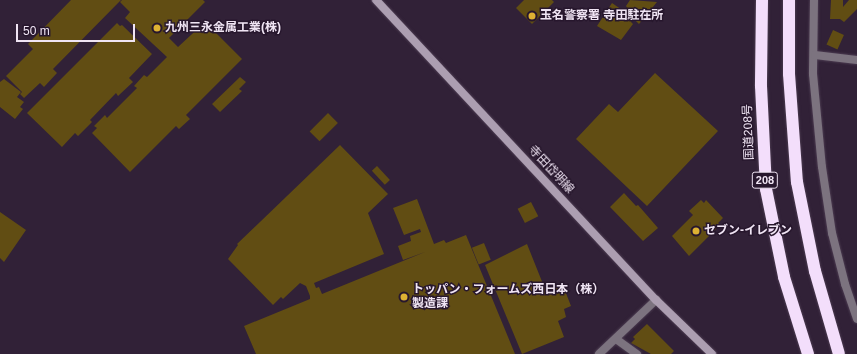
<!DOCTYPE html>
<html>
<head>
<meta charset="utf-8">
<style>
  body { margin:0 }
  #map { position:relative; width:857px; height:354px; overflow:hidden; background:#312137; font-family:Arial,"Noto Sans JP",sans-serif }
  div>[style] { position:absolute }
  .building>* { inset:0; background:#614d13; transform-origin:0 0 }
  .roads { filter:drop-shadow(0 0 1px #4c3c51) drop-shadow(0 0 1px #4c3c51) }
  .street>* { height:8px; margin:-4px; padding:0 4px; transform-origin:4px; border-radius:4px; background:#7c737f }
  .secondary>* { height:8px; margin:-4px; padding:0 4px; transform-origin:4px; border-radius:4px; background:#ac9eb1 }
  .highway>* { height:12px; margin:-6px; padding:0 6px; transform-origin:6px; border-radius:6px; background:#f3defb }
  .dots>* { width:11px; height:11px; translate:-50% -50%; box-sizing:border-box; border:2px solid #27172d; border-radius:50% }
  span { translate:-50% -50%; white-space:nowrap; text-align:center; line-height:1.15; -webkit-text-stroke:3px #27172d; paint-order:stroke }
  .shield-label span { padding:1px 3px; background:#27172d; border:1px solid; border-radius:3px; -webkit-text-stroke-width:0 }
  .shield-label { font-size:11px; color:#f0e5f4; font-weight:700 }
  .poi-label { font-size:12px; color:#f0e5f4; font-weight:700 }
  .left { translate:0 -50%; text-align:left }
  .street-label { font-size:12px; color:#f0e5f4 }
  .scale { position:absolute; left:16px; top:24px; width:119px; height:18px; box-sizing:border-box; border:2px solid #f0e5f4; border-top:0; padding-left:5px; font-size:12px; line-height:14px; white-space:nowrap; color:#f0e5f4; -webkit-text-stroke:3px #27172d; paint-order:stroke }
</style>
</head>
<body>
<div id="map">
  <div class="building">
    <i style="clip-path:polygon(71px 0,121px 0,53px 69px,57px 73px,44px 87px,40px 83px,24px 98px,20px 94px,22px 92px,6px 76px,33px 49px,28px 44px)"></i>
    <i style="clip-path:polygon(122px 0,203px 0,205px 2px,169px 38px,178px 47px,205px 22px,242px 59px,186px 115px,190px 119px,179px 129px,176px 126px,130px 172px,92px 133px,97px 128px,94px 126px,105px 115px,107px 118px,137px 88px,134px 86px,144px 75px,147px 77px,167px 57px,125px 18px,130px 12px,120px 2px)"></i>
    <i style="clip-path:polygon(524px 0,552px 0,554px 2px,532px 24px,516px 8px)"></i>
    <i style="clip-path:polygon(630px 0,657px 2px,639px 24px,633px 18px,631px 22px,633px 24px,621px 40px,597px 26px,612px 3px,628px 14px,630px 12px,626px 6px)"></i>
    <i style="clip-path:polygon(831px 0,843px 0,843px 7px,849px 0,857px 0,857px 9px,844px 22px,840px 19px,830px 19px)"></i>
    <i style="clip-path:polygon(117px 23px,120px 26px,122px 25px,152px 54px,129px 78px,133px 82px,118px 96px,116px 93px,90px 120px,92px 122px,78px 136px,75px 133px,62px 147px,27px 113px)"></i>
    <i style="left:833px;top:30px;width:12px;height:16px;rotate:24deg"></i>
    <i style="clip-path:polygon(655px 73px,718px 131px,647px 206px,576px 139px,609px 104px,618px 112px)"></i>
    <i style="clip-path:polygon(240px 77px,246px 82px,239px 89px,242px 91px,220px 112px,212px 104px)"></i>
    <i style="clip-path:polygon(4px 79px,21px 92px,17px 97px,24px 102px,20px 107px,23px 109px,15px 119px,0 107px,0 82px)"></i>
    <i style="left:328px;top:113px;width:14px;height:26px;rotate:45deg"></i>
    <i style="clip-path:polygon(340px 145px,388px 194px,368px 213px,384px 254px,314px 283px,316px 288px,319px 287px,322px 294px,425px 252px,403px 260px,398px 246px,411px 241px,410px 236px,421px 232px,420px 229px,404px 235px,393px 208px,417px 199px,434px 244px,444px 240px,446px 243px,466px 235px,515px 354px,256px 354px,244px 326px,310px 299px,310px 296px,306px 286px,300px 283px,283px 299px,281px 297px,273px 305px,228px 259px,238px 245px,237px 244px)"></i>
    <i style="left:377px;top:166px;width:19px;height:7px;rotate:47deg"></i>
    <i style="clip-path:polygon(624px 193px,636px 206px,638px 205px,658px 228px,643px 241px,610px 207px)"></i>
    <i style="clip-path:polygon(701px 200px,704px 203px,706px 200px,723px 218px,718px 223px,720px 225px,689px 256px,672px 236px,693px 215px,689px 211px)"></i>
    <i style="left:531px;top:202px;width:16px;height:15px;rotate:63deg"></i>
    <i style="clip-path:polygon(0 212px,26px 230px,4px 262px,0 258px)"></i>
    <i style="left:484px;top:243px;width:18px;height:13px;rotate:68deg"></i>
    <i style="clip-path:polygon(527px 244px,545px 289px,562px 283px,571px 306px,564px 309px,566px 317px,558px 321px,564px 337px,522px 354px,485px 265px)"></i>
    <i style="clip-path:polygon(647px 324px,674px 351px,671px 354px,651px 354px,631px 343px,635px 339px,633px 337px)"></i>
  </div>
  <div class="roads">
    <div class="street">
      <i style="left:814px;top:0;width:74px;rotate:90.8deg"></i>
      <i style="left:813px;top:74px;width:93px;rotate:84.5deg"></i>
      <i style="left:822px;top:167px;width:67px;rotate:81.4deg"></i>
      <i style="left:832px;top:233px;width:53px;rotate:75.7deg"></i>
      <i style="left:845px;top:284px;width:37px;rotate:71deg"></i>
      <i style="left:815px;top:55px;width:42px;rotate:6.8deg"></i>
      <i style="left:616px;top:339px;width:26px;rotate:36deg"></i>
      <i style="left:599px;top:354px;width:79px;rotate:-43.5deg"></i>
    </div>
    <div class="secondary">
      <i style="left:376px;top:0;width:410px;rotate:47deg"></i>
      <i style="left:656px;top:300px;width:78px;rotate:44deg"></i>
    </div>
    <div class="highway">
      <i style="left:762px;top:0;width:86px;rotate:90.7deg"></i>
      <i style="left:761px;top:86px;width:103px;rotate:87.2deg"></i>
      <i style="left:766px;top:189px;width:90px;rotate:78.4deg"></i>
      <i style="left:784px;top:277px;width:81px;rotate:72.7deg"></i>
      <i style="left:789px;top:0;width:74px;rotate:90deg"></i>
      <i style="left:789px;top:74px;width:108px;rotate:85.8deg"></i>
      <i style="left:797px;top:182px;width:91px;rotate:78.6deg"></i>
      <i style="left:815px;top:271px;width:86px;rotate:73.9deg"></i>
    </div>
  </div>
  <div class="dots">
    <i style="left:532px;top:16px;background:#ddb133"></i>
    <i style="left:157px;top:28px;background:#ddb133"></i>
    <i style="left:696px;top:231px;background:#ddb133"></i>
    <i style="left:404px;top:297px;background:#ddb133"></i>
  </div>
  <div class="shield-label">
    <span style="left:765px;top:180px">208</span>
  </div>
  <div class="poi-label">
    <span class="left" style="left:540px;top:16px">玉名警察署 寺田駐在所</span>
    <span class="left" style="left:165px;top:28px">九州三永金属工業(株)</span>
    <span class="left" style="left:704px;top:231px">セブン-イレブン</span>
    <span class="left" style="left:412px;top:297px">トッパン・フォームズ西日本（株）<br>製造課</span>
  </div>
  <div class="street-label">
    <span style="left:749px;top:132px;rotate:-92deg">国道208号</span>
    <span style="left:551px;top:170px;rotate:47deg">寺田岱明線</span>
  </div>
  <div class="scale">50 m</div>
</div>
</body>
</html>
